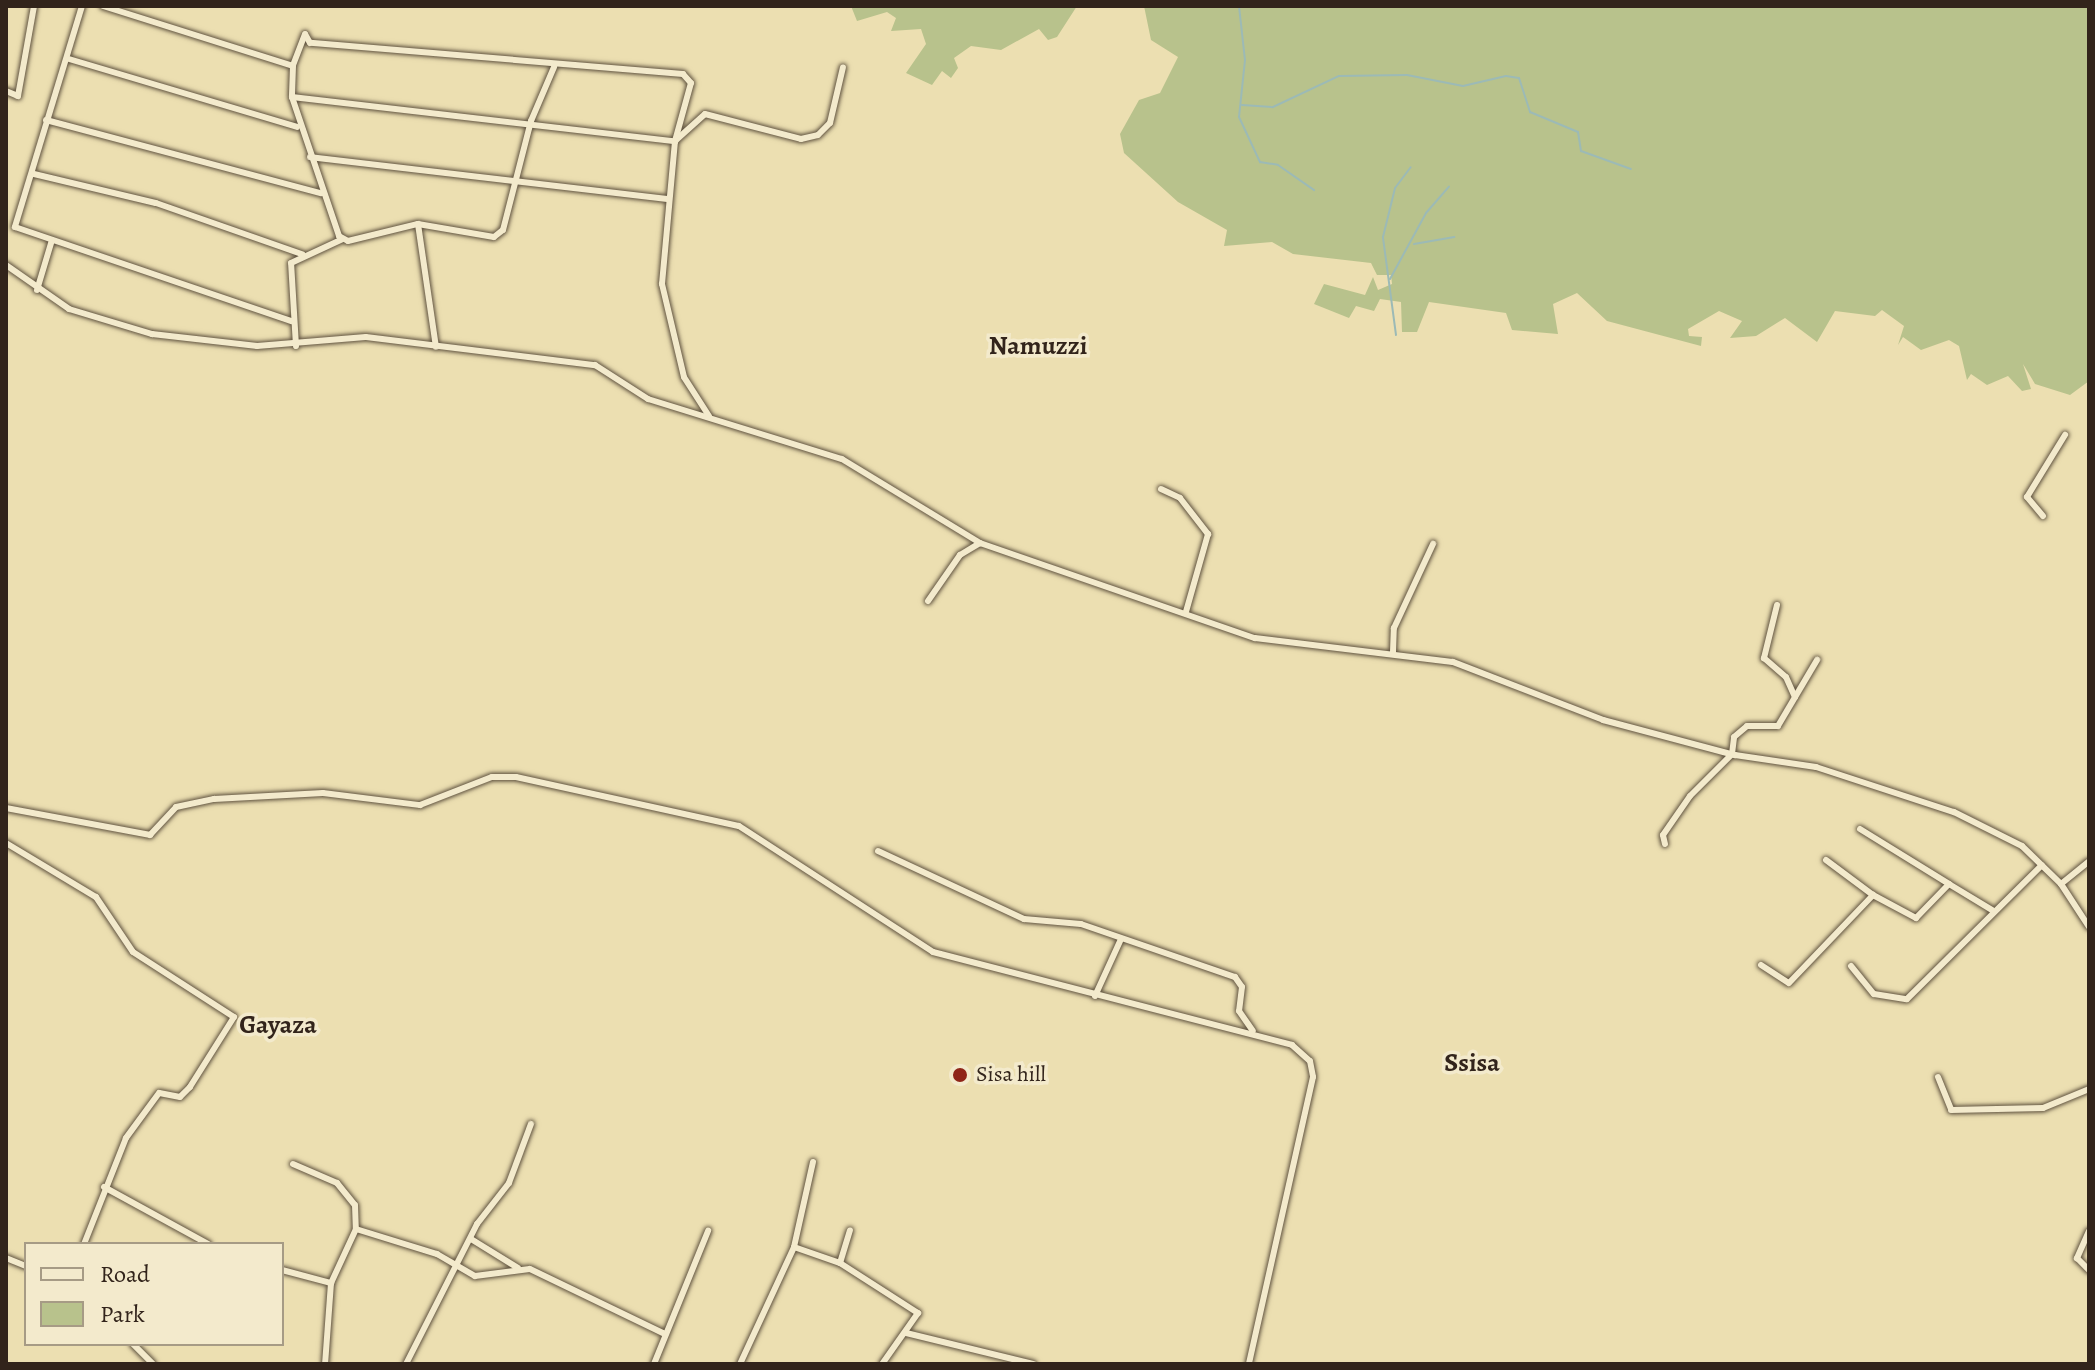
<!DOCTYPE html>
<html>
<head>
<meta charset="utf-8">
<style>
  body { margin:0 }
  #map { position:relative; width:2095px; height:1370px; overflow:hidden; background:#ecdfb1; font-family:Alegreya,serif }
  div>[style] { position:absolute }
  .green>* { inset:0; background:#b8c28c }
  .stream>* { height:2px; margin:-1px; padding:0 1px; transform-origin:1px; border-radius:1px; background:#9cbab6 }
  .roads { filter:drop-shadow(0 0 2px #605340) drop-shadow(0 0 2px #605340) }
  .minor>* { height:6px; margin:-3px; padding:0 3px; transform-origin:3px; border-radius:3px; background:#f3eacc }
  .dots>* { width:22px; height:22px; translate:-50% -50%; box-sizing:border-box; border:4px solid #f3eacc; border-radius:50% }
  span { translate:-50% -50%; white-space:nowrap; text-align:center; line-height:1.15; -webkit-text-stroke:7px #f3eacc; paint-order:stroke }
  .poi-label { font-size:22px; color:#32241b }
  .left { translate:0 -50%; text-align:left }
  .quarter-label { font-size:26px; color:#32241b; font-weight:700 }
  .frame { position:absolute; inset:0; border:8px solid #32241b; pointer-events:none }
  .legend { position:absolute; left:24px; top:1242px; width:260px; height:104px; box-sizing:border-box; background:#f3eacc; border:2px solid #a69b85; margin:0; padding:10px 14px; list-style:none; font-size:24px; color:#32241b }
  .legend li { display:flex; align-items:center; gap:16px; height:40px }
  .legend b { width:40px; border:2px solid #a69b85 }
</style>
</head>
<body>
<div id="map">
  <div class="green">
    <i style="clip-path:polygon(851px 6px,1077px 6px,1057px 37px,1048px 40px,1039px 29px,1001px 50px,971px 46px,954px 58px,958px 68px,951px 78px,942px 71px,932px 85px,906px 73px,926px 44px,921px 29px,891px 31px,896px 18px,887px 12px,857px 21px)"></i>
    <i style="clip-path:polygon(1144px 6px,2089px 6px,2089px 381px,2070px 395px,2035px 384px,2023px 364px,2031px 389px,2022px 391px,2008px 376px,1987px 385px,1971px 374px,1967px 380px,1959px 346px,1949px 340px,1921px 350px,1903px 337px,1898px 345px,1904px 326px,1882px 310px,1875px 316px,1835px 311px,1817px 342px,1785px 318px,1756px 336px,1730px 338px,1742px 321px,1719px 311px,1688px 329px,1689px 336px,1702px 337px,1701px 346px,1607px 321px,1577px 293px,1553px 304px,1558px 334px,1512px 330px,1506px 313px,1429px 302px,1417px 332px,1402px 332px,1401px 302px,1380px 299px,1374px 311px,1356px 306px,1349px 318px,1314px 304px,1324px 284px,1365px 295px,1373px 277px,1378px 290px,1392px 284px,1391px 275px,1377px 275px,1371px 263px,1293px 254px,1272px 242px,1224px 246px,1227px 230px,1178px 202px,1124px 153px,1120px 134px,1139px 100px,1160px 93px,1178px 57px,1151px 40px)"></i>
  </div>
  <div class="stream">
    <i style="left:1239px;top:6px;width:54px;rotate:83.7deg"></i>
    <i style="left:1245px;top:60px;width:57px;rotate:96deg"></i>
    <i style="left:1239px;top:117px;width:50px;rotate:65deg"></i>
    <i style="left:1260px;top:162px;width:18px;rotate:9deg"></i>
    <i style="left:1278px;top:165px;width:44px;rotate:34.8deg"></i>
    <i style="left:1242px;top:105px;width:31px;rotate:4deg"></i>
    <i style="left:1273px;top:107px;width:73px;rotate:-25.2deg"></i>
    <i style="left:1339px;top:76px;width:68px;rotate:-0.8deg"></i>
    <i style="left:1407px;top:75px;width:57px;rotate:11.1deg"></i>
    <i style="left:1463px;top:86px;width:44px;rotate:-13.1deg"></i>
    <i style="left:1506px;top:76px;width:13px;rotate:9deg"></i>
    <i style="left:1519px;top:78px;width:36px;rotate:72deg"></i>
    <i style="left:1530px;top:112px;width:52px;rotate:22.6deg"></i>
    <i style="left:1578px;top:132px;width:19px;rotate:81deg"></i>
    <i style="left:1581px;top:151px;width:53px;rotate:19.8deg"></i>
    <i style="left:1414px;top:244px;width:41px;rotate:-9.9deg"></i>
    <i style="left:1390px;top:279px;width:75px;rotate:-61.4deg"></i>
    <i style="left:1426px;top:213px;width:35px;rotate:-49deg"></i>
    <i style="left:1396px;top:335px;width:99px;rotate:-97.6deg"></i>
    <i style="left:1383px;top:237px;width:50px;rotate:-76.2deg"></i>
    <i style="left:1395px;top:188px;width:26px;rotate:-53deg"></i>
  </div>
  <div class="roads">
    <div class="minor">
      <i style="left:82px;top:6px;width:231px;rotate:106.9deg"></i>
      <i style="left:15px;top:227px;width:292px;rotate:18.8deg"></i>
      <i style="left:103px;top:6px;width:199px;rotate:17.5deg"></i>
      <i style="left:293px;top:66px;width:31px;rotate:92deg"></i>
      <i style="left:292px;top:97px;width:386px;rotate:6.6deg"></i>
      <i style="left:675px;top:141px;width:60px;rotate:-74.6deg"></i>
      <i style="left:691px;top:83px;width:12px;rotate:-132deg"></i>
      <i style="left:683px;top:74px;width:374px;rotate:-175.2deg"></i>
      <i style="left:310px;top:43px;width:10px;rotate:-119deg"></i>
      <i style="left:305px;top:34px;width:34px;rotate:111deg"></i>
      <i style="left:69px;top:59px;width:238px;rotate:16.6deg"></i>
      <i style="left:6px;top:91px;width:13px;rotate:23deg"></i>
      <i style="left:18px;top:96px;width:91px;rotate:-79.9deg"></i>
      <i style="left:292px;top:97px;width:147px;rotate:71.3deg"></i>
      <i style="left:339px;top:236px;width:10px;rotate:29deg"></i>
      <i style="left:348px;top:241px;width:72px;rotate:-13.7deg"></i>
      <i style="left:418px;top:224px;width:77px;rotate:9.7deg"></i>
      <i style="left:494px;top:237px;width:11px;rotate:-38deg"></i>
      <i style="left:503px;top:230px;width:113px;rotate:-75.6deg"></i>
      <i style="left:531px;top:121px;width:59px;rotate:-66.9deg"></i>
      <i style="left:46px;top:120px;width:285px;rotate:14.9deg"></i>
      <i style="left:310px;top:157px;width:361px;rotate:6.7deg"></i>
      <i style="left:34px;top:174px;width:125px;rotate:13.4deg"></i>
      <i style="left:156px;top:203px;width:155px;rotate:19.3deg"></i>
      <i style="left:418px;top:224px;width:124px;rotate:81.7deg"></i>
      <i style="left:6px;top:265px;width:77px;rotate:34.9deg"></i>
      <i style="left:69px;top:309px;width:87px;rotate:16.8deg"></i>
      <i style="left:152px;top:334px;width:106px;rotate:6.5deg"></i>
      <i style="left:257px;top:346px;width:109px;rotate:-4.7deg"></i>
      <i style="left:366px;top:337px;width:231px;rotate:7deg"></i>
      <i style="left:595px;top:365px;width:63px;rotate:32.7deg"></i>
      <i style="left:648px;top:399px;width:203px;rotate:17.2deg"></i>
      <i style="left:842px;top:459px;width:162px;rotate:31.3deg"></i>
      <i style="left:980px;top:543px;width:291px;rotate:19.1deg"></i>
      <i style="left:1255px;top:638px;width:199px;rotate:6.9deg"></i>
      <i style="left:1453px;top:662px;width:161px;rotate:21.1deg"></i>
      <i style="left:1603px;top:720px;width:137px;rotate:14.9deg"></i>
      <i style="left:1735px;top:755px;width:82px;rotate:8.4deg"></i>
      <i style="left:1816px;top:767px;width:145px;rotate:18.1deg"></i>
      <i style="left:1954px;top:812px;width:76px;rotate:26.6deg"></i>
      <i style="left:2022px;top:846px;width:54px;rotate:44.3deg"></i>
      <i style="left:2061px;top:884px;width:51px;rotate:56.9deg"></i>
      <i style="left:37px;top:290px;width:52px;rotate:-73.3deg"></i>
      <i style="left:296px;top:346px;width:83px;rotate:-93.4deg"></i>
      <i style="left:291px;top:263px;width:57px;rotate:-24.8deg"></i>
      <i style="left:709px;top:416px;width:46px;rotate:-122.7deg"></i>
      <i style="left:684px;top:377px;width:96px;rotate:-103.3deg"></i>
      <i style="left:662px;top:284px;width:144px;rotate:-84.8deg"></i>
      <i style="left:675px;top:141px;width:40px;rotate:-42deg"></i>
      <i style="left:705px;top:114px;width:99px;rotate:14.6deg"></i>
      <i style="left:801px;top:139px;width:17px;rotate:-13deg"></i>
      <i style="left:818px;top:135px;width:17px;rotate:-45deg"></i>
      <i style="left:830px;top:123px;width:57px;rotate:-76.9deg"></i>
      <i style="left:1161px;top:489px;width:21px;rotate:25deg"></i>
      <i style="left:1180px;top:498px;width:46px;rotate:52.1deg"></i>
      <i style="left:1208px;top:534px;width:81px;rotate:105.8deg"></i>
      <i style="left:2043px;top:516px;width:25px;rotate:-130deg"></i>
      <i style="left:2027px;top:497px;width:73px;rotate:-58.5deg"></i>
      <i style="left:928px;top:601px;width:56px;rotate:-55.2deg"></i>
      <i style="left:960px;top:555px;width:23px;rotate:-31deg"></i>
      <i style="left:1777px;top:605px;width:55px;rotate:103.8deg"></i>
      <i style="left:1764px;top:658px;width:29px;rotate:41deg"></i>
      <i style="left:1786px;top:677px;width:22px;rotate:66deg"></i>
      <i style="left:1393px;top:652px;width:24px;rotate:-88deg"></i>
      <i style="left:1394px;top:628px;width:93px;rotate:-65.1deg"></i>
      <i style="left:6px;top:808px;width:147px;rotate:10.6deg"></i>
      <i style="left:150px;top:835px;width:38px;rotate:-47deg"></i>
      <i style="left:176px;top:807px;width:39px;rotate:-12deg"></i>
      <i style="left:214px;top:799px;width:109px;rotate:-3.2deg"></i>
      <i style="left:323px;top:793px;width:98px;rotate:7.1deg"></i>
      <i style="left:420px;top:805px;width:77px;rotate:-21.3deg"></i>
      <i style="left:492px;top:777px;width:24px"></i>
      <i style="left:516px;top:777px;width:228px;rotate:12.4deg"></i>
      <i style="left:739px;top:826px;width:231px;rotate:33deg"></i>
      <i style="left:933px;top:952px;width:371px;rotate:14.5deg"></i>
      <i style="left:1292px;top:1045px;width:24px;rotate:42deg"></i>
      <i style="left:1310px;top:1061px;width:16px;rotate:79deg"></i>
      <i style="left:1313px;top:1077px;width:294px;rotate:102.6deg"></i>
      <i style="left:1860px;top:829px;width:105px;rotate:31.7deg"></i>
      <i style="left:6px;top:843px;width:105px;rotate:31deg"></i>
      <i style="left:96px;top:897px;width:66px;rotate:56.1deg"></i>
      <i style="left:133px;top:952px;width:120px;rotate:32.8deg"></i>
      <i style="left:234px;top:1017px;width:83px;rotate:122.2deg"></i>
      <i style="left:190px;top:1087px;width:14px;rotate:135deg"></i>
      <i style="left:180px;top:1097px;width:21px;rotate:-169deg"></i>
      <i style="left:159px;top:1093px;width:56px;rotate:126.3deg"></i>
      <i style="left:126px;top:1138px;width:114px;rotate:111.6deg"></i>
      <i style="left:1665px;top:844px;width:9px;rotate:-103deg"></i>
      <i style="left:1663px;top:835px;width:47px;rotate:-55.3deg"></i>
      <i style="left:1690px;top:796px;width:59px;rotate:-45deg"></i>
      <i style="left:1732px;top:754px;width:17px;rotate:-83deg"></i>
      <i style="left:1734px;top:737px;width:17px;rotate:-40deg"></i>
      <i style="left:1747px;top:726px;width:31px"></i>
      <i style="left:1778px;top:726px;width:77px;rotate:-59.4deg"></i>
      <i style="left:878px;top:851px;width:161px;rotate:25deg"></i>
      <i style="left:1024px;top:919px;width:57px;rotate:5deg"></i>
      <i style="left:1081px;top:924px;width:163px;rotate:19deg"></i>
      <i style="left:1235px;top:977px;width:12px;rotate:55deg"></i>
      <i style="left:1242px;top:987px;width:24px;rotate:97deg"></i>
      <i style="left:1239px;top:1011px;width:24px;rotate:55deg"></i>
      <i style="left:1826px;top:860px;width:59px;rotate:36.7deg"></i>
      <i style="left:2061px;top:884px;width:36px;rotate:-39deg"></i>
      <i style="left:1761px;top:965px;width:33px;rotate:33deg"></i>
      <i style="left:1789px;top:983px;width:122px;rotate:-46.3deg"></i>
      <i style="left:1873px;top:895px;width:49px;rotate:28.1deg"></i>
      <i style="left:1916px;top:918px;width:47px;rotate:-45.9deg"></i>
      <i style="left:1949px;top:884px;width:50px;rotate:31.2deg"></i>
      <i style="left:1851px;top:966px;width:36px;rotate:51deg"></i>
      <i style="left:1874px;top:994px;width:33px;rotate:9deg"></i>
      <i style="left:1907px;top:999px;width:190px;rotate:-44.8deg"></i>
      <i style="left:1095px;top:996px;width:63px;rotate:-65.5deg"></i>
      <i style="left:1938px;top:1077px;width:35px;rotate:68deg"></i>
      <i style="left:1951px;top:1110px;width:92px;rotate:-1.2deg"></i>
      <i style="left:2043px;top:1108px;width:50px;rotate:-22.4deg"></i>
      <i style="left:813px;top:1162px;width:87px;rotate:102.6deg"></i>
      <i style="left:794px;top:1247px;width:49px;rotate:19.2deg"></i>
      <i style="left:840px;top:1263px;width:93px;rotate:32.7deg"></i>
      <i style="left:918px;top:1313px;width:62px;rotate:125.2deg"></i>
      <i style="left:293px;top:1164px;width:48px;rotate:23.4deg"></i>
      <i style="left:337px;top:1183px;width:28px;rotate:51deg"></i>
      <i style="left:355px;top:1205px;width:24px;rotate:88deg"></i>
      <i style="left:356px;top:1229px;width:60px;rotate:114.8deg"></i>
      <i style="left:331px;top:1283px;width:81px;rotate:94.2deg"></i>
      <i style="left:104px;top:1187px;width:119px;rotate:28.7deg"></i>
      <i style="left:356px;top:1229px;width:85px;rotate:17.2deg"></i>
      <i style="left:437px;top:1254px;width:44px;rotate:30.1deg"></i>
      <i style="left:475px;top:1276px;width:55px;rotate:-7.3deg"></i>
      <i style="left:530px;top:1269px;width:148px;rotate:25.7deg"></i>
      <i style="left:2089px;top:1231px;width:30px;rotate:114deg"></i>
      <i style="left:2077px;top:1258px;width:17px;rotate:45deg"></i>
      <i style="left:471px;top:1239px;width:55px;rotate:31.7deg"></i>
      <i style="left:6px;top:1258px;width:22px;rotate:22deg"></i>
      <i style="left:840px;top:1263px;width:34px;rotate:-73deg"></i>
      <i style="left:282px;top:1270px;width:51px;rotate:14.9deg"></i>
      <i style="left:906px;top:1333px;width:131px;rotate:13.7deg"></i>
      <i style="left:133px;top:1344px;width:28px;rotate:45deg"></i>
      <i style="left:406px;top:1364px;width:157px;rotate:-63.1deg"></i>
      <i style="left:477px;top:1224px;width:52px;rotate:-52deg"></i>
      <i style="left:509px;top:1183px;width:63px;rotate:-69.6deg"></i>
      <i style="left:654px;top:1364px;width:144px;rotate:-67.9deg"></i>
      <i style="left:740px;top:1364px;width:129px;rotate:-65.2deg"></i>
    </div>
  </div>
  <div class="dots">
    <i style="left:960px;top:1075px;background:#8f2418"></i>
  </div>
  <div class="poi-label">
    <span class="left" style="left:976px;top:1075px">Sisa hill</span>
  </div>
  <div class="quarter-label">
    <span style="left:1038px;top:346px">Namuzzi</span>
    <span style="left:278px;top:1025px">Gayaza</span>
    <span style="left:1472px;top:1063px">Ssisa</span>
  </div>
  <div class="frame"></div>
  <ul class="legend">
  <li><b style="height:10px;background:#f3eacc"></b>Road</li>
  <li><b style="height:22px;background:#b8c28c"></b>Park</li>
  </ul>
</div>
</body>
</html>
